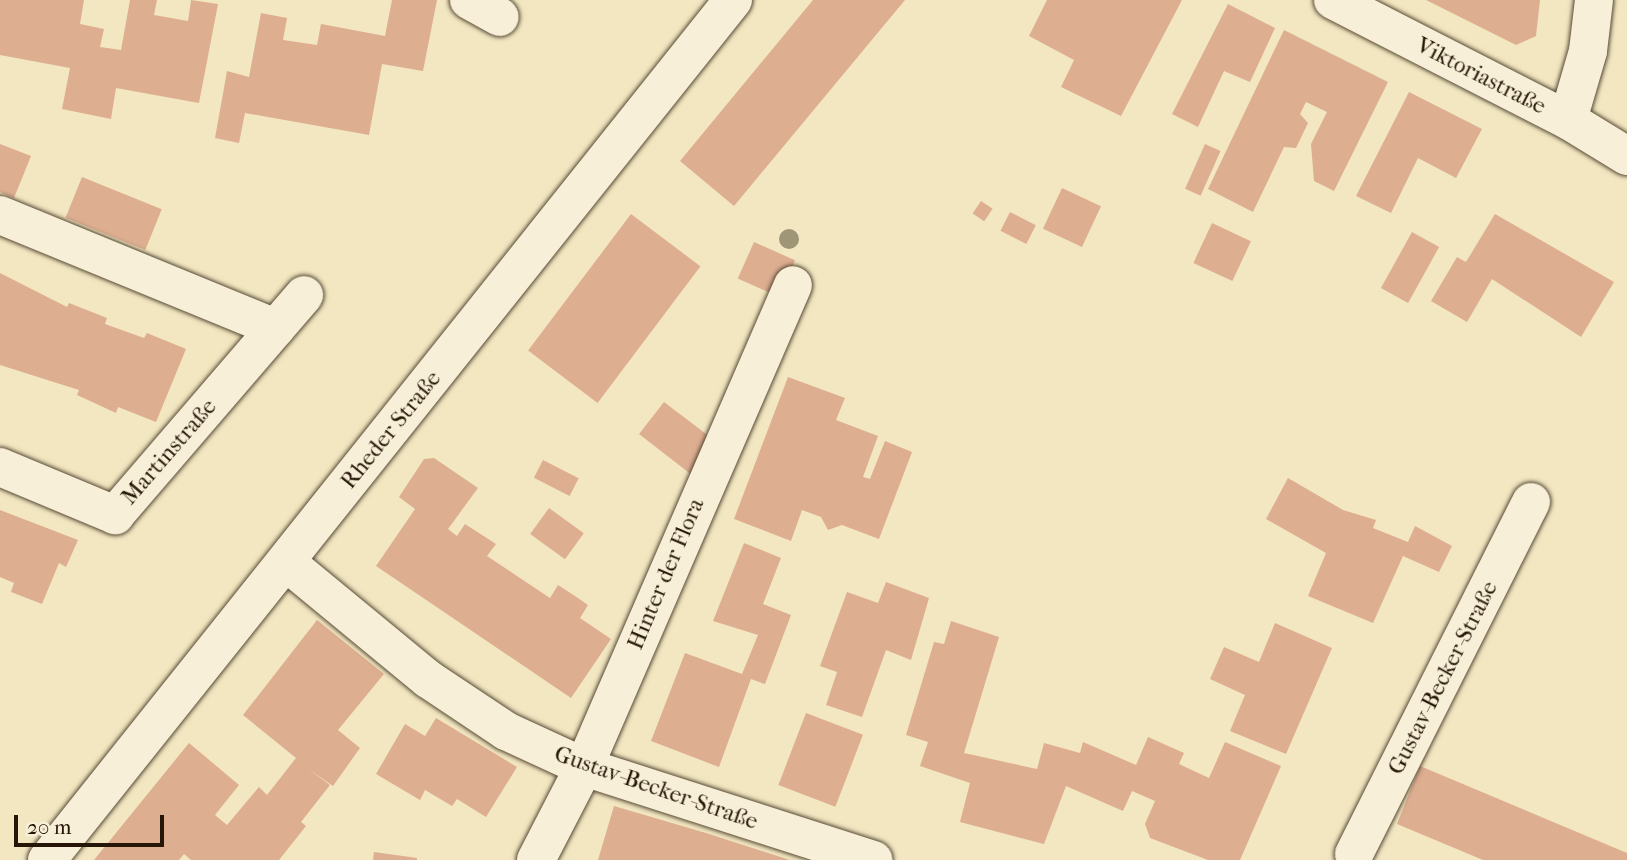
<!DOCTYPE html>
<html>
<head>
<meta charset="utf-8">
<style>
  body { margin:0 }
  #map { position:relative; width:1627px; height:860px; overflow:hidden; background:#f2e7c1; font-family:"IM FELL French Canon",serif }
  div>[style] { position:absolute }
  .building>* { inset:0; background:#deae91; transform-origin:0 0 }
  .roads { filter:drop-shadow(0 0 2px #584a36) drop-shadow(0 0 2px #584a36) }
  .minor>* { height:38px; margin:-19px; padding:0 19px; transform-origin:19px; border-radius:19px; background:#f7efd7 }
  .trees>* { width:20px; height:20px; margin:-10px; border-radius:50%; background:#9e9676 }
  span { translate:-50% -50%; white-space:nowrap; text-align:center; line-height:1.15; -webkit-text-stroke:5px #f7efd7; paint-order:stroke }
  .street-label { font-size:23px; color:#251607 }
  .scale { position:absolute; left:14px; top:815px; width:150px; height:32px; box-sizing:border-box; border:4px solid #251607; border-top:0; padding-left:9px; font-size:21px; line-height:24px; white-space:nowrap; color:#251607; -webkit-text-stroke:5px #f7efd7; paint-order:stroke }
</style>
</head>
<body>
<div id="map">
  <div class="building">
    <i style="clip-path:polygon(0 0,84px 0,80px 24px,104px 29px,100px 47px,121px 50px,130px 0,157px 0,154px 15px,188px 21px,191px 0,218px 4px,199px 103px,116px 88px,111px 119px,62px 109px,70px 68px,0 55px)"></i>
    <i style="clip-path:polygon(392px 0,437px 0,423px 71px,382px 64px,369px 135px,245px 113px,239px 143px,215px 138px,227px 71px,249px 77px,261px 13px,287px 18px,283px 40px,317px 45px,321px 24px,385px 36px)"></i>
    <i style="clip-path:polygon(813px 0,905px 0,734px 206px,680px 161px)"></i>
    <i style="clip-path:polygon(1047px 0,1182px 0,1121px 116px,1061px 87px,1074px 60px,1029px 36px)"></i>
    <i style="clip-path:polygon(1426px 0,1540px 0,1536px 36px,1516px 45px)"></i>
    <i style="clip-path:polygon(1228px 4px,1275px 28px,1250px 82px,1224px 71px,1198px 127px,1172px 114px)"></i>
    <i style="clip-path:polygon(1284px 30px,1388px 82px,1334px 191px,1314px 181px,1311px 144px,1327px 112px,1306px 102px,1300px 114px,1308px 123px,1296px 148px,1284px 147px,1253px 212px,1208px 189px)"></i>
    <i style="clip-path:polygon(1409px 92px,1482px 129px,1456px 178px,1418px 158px,1391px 213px,1356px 196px)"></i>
    <i style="clip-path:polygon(0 144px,31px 156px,14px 198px,0 192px)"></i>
    <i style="left:1205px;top:144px;width:17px;height:49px;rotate:24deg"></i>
    <i style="left:82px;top:177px;width:86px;height:44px;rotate:22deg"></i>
    <i style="left:1062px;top:188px;width:43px;height:45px;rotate:25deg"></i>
    <i style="left:981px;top:201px;width:14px;height:15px;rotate:34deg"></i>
    <i style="left:1010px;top:212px;width:29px;height:21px;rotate:27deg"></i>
    <i style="left:631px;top:214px;width:87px;height:171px;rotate:37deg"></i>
    <i style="clip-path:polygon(1495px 214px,1614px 282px,1581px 337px,1492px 279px,1467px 322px,1431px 301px,1457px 257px,1466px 262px)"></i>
    <i style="left:1212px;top:223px;width:43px;height:44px;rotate:25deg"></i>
    <i style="left:1412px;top:232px;width:31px;height:64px;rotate:29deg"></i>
    <i style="left:754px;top:242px;width:45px;height:40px;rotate:24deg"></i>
    <i style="clip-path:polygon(0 273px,67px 307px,69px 303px,107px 318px,105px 324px,144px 338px,147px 333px,186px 349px,156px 422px,118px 407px,116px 413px,77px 395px,79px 390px,0 365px)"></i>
    <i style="clip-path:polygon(788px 377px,845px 398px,836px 420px,878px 436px,863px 477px,870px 479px,885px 441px,912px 452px,879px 539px,842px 525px,828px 530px,821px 517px,802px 510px,791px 541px,734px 519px)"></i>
    <i style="clip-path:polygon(664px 402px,714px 440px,697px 479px,639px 434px)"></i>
    <i style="clip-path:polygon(434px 458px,478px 488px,448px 529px,457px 536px,465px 524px,496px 544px,487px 556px,550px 598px,558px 585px,575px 596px,588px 605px,580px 618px,611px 639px,571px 698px,376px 566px,415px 509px,399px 497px,424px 459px)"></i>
    <i style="left:543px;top:460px;width:40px;height:20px;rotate:27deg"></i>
    <i style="clip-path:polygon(1288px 478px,1343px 510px,1376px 520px,1373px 528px,1408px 542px,1415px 526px,1452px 546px,1439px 572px,1403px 556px,1373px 623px,1308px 596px,1326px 553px,1266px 519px)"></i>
    <i style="left:549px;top:508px;width:43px;height:32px;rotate:36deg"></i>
    <i style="clip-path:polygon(0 510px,78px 540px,66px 567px,59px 563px,42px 604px,11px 592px,14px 583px,0 577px)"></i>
    <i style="clip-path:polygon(744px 543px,781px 558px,763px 604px,791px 615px,765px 684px,751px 679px,719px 767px,651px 741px,685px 653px,742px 674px,758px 635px,713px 621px)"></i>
    <i style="clip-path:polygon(886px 582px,929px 598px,911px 660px,886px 650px,862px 717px,826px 705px,837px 672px,820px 666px,847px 592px,878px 603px)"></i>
    <i style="clip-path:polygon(317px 620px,384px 674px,338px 730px,360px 748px,333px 786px,307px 768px,330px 785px,301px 822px,306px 826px,279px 860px,191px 860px,184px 854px,179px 860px,94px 860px,189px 743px,239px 785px,215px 815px,227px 825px,259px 787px,267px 795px,296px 758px,243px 715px)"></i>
    <i style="clip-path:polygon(951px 621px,999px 637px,964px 753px,1037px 769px,1044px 743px,1080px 753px,1083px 742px,1136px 765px,1148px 737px,1184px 753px,1179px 764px,1209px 778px,1225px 742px,1281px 766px,1240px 860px,1208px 860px,1150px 838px,1145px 824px,1155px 801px,1132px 791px,1123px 811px,1066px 786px,1044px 844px,960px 822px,970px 783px,920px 766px,928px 742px,906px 735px,934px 642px,944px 644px)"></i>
    <i style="clip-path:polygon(1275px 623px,1332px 648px,1286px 754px,1230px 731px,1245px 695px,1210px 679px,1224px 647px,1259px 662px)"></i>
    <i style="left:806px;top:713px;width:61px;height:77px;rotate:21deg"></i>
    <i style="clip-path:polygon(436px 718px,517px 767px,486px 817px,457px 799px,452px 806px,425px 790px,420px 800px,376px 774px,405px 724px,425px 736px)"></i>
    <i style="clip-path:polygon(1420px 766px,1627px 853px,1627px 860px,1483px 860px,1397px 824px)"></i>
    <i style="clip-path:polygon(614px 806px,706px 833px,790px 860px,598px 860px)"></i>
    <i style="clip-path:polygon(374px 852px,417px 858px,417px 860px,373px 860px)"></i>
  </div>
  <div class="roads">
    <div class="minor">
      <i style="left:469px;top:0;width:35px;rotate:29deg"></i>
      <i style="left:1333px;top:0;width:264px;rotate:27.1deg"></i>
      <i style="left:1568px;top:120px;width:69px;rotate:31.4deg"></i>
      <i style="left:1568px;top:120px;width:72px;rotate:-73.8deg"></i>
      <i style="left:1588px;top:51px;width:51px;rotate:-83.3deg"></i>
      <i style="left:0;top:215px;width:298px;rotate:22.3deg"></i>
      <i style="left:0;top:467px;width:125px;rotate:22.7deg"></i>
      <i style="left:115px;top:515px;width:290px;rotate:-49.3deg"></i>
      <i style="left:286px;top:562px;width:184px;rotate:39.5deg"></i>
      <i style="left:428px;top:679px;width:94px;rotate:33.7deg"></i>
      <i style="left:506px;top:731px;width:86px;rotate:24.8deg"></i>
      <i style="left:584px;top:767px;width:304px;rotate:17.8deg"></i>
      <i style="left:1354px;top:854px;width:394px;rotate:-63.3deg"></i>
      <i style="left:47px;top:860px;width:1100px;rotate:-51.42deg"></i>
      <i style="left:536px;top:860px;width:105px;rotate:-62.7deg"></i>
      <i style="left:584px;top:767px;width:525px;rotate:-66.56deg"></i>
    </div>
  </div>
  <div class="trees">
    <i style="left:789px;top:239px"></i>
  </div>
  <div class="street-label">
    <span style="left:1481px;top:76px;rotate:27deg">Viktoriastraße</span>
    <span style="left:391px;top:430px;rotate:-51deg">Rheder Straße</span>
    <span style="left:169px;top:452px;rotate:-49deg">Martinstraße</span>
    <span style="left:666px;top:574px;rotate:-67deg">Hinter der Flora</span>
    <span style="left:1443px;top:678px;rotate:-63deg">Gustav-Becker-Straße</span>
    <span style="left:656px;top:788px;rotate:19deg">Gustav-Becker-Straße</span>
  </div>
  <div class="scale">20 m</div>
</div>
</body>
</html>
